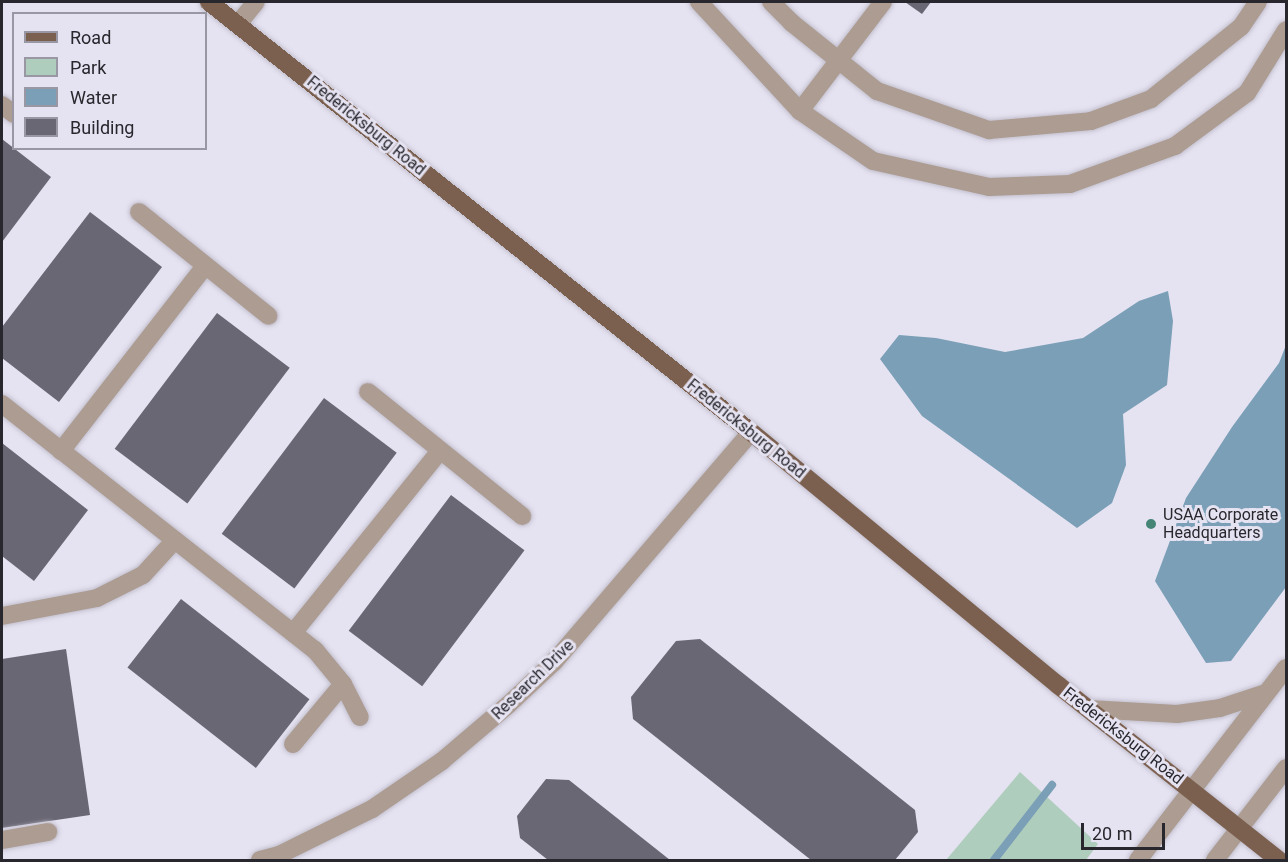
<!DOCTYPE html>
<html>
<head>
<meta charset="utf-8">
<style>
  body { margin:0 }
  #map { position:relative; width:1288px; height:862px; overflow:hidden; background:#e5e2f1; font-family:Roboto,sans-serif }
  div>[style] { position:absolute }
  .green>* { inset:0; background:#afcdbd }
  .water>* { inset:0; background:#7a9fb6 }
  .stream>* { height:8px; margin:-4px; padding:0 4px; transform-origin:4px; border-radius:4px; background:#7a9fb6 }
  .building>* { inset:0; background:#696774; transform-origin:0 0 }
  .roads { filter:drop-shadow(0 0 2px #c3c0ce) drop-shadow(0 0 2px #c3c0ce) }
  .minor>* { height:18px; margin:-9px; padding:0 9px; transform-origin:9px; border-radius:9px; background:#ac9c92 }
  .major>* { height:18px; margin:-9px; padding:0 9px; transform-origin:9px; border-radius:9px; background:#7c604f }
  .dots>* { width:16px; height:16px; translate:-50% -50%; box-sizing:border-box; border:3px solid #e5e2f1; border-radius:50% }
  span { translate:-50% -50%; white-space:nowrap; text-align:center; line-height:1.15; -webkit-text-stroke:6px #e5e2f1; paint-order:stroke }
  .street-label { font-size:16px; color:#28272d }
  .poi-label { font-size:16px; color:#28272d }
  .left { translate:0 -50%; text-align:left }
  .frame { position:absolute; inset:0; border:3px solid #28272d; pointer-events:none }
  .legend { position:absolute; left:12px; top:12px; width:195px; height:138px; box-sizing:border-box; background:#e5e2f1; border:2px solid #9997a3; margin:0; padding:8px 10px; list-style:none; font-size:18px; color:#28272d }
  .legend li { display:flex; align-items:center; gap:12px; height:30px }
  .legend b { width:30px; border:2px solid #9997a3 }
  .scale { position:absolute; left:1081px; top:823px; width:84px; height:27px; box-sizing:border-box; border:3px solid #28272d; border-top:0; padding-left:8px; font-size:18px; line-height:21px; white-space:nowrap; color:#28272d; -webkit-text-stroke:4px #e5e2f1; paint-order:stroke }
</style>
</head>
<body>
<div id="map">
  <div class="green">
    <i style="clip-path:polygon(1020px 772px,1098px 844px,1086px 860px,946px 860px)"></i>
  </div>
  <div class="water">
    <i style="clip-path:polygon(1168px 291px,1173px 321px,1167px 385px,1123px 414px,1126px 465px,1112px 503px,1077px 528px,922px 416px,880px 359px,899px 335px,936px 338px,1005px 352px,1083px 338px,1139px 301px)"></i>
    <i style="clip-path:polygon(1286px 345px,1286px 587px,1231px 661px,1206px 663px,1155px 581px,1186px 498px,1232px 427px,1279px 363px)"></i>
  </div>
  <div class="stream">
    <i style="left:994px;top:860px;width:95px;rotate:-52.3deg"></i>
  </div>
  <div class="building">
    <i style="clip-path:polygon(905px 2px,931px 2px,922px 14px)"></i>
    <i style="clip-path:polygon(2px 139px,51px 177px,2px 242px)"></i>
    <i style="clip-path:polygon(90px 212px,162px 267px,59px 402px,2px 358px,2px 327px)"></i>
    <i style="left:217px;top:313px;width:91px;height:170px;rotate:37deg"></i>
    <i style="left:324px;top:398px;width:91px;height:170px;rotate:37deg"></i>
    <i style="clip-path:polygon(2px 443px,88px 510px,34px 581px,2px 556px)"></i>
    <i style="left:451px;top:495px;width:92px;height:170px;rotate:37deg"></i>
    <i style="left:181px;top:599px;width:163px;height:87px;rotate:38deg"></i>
    <i style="clip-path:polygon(700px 639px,915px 810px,918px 832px,895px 860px,811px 860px,633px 719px,631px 697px,676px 641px)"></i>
    <i style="clip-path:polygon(66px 649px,90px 815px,2px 828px,2px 659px)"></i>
    <i style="clip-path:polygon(546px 779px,569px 780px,670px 860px,548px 860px,520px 838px,517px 816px)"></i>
  </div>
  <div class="roads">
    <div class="minor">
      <i style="left:699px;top:2px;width:149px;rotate:47.2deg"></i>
      <i style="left:800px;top:111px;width:88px;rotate:34.4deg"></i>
      <i style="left:873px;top:161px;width:119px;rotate:12.6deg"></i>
      <i style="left:989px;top:187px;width:81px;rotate:-2.1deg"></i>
      <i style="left:1070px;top:184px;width:112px;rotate:-19.9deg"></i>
      <i style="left:1175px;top:146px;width:89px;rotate:-36.4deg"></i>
      <i style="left:1247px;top:93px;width:74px;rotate:-58.2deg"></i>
      <i style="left:771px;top:2px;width:30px;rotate:45deg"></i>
      <i style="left:792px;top:23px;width:109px;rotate:38.7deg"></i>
      <i style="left:877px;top:91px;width:119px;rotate:19.2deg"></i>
      <i style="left:989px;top:130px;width:102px;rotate:-5deg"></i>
      <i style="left:1091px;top:121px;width:64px;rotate:-20.1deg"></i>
      <i style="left:1151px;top:99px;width:115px;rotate:-38.7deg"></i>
      <i style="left:1241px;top:27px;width:30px;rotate:-56deg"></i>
      <i style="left:238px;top:24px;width:28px;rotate:-51deg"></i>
      <i style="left:2px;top:105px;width:15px;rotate:37deg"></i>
      <i style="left:800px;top:111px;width:137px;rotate:-52.7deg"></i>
      <i style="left:139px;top:212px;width:166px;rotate:38.7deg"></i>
      <i style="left:368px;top:392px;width:198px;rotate:38.8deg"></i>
      <i style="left:2px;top:404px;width:398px;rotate:38.2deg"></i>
      <i style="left:315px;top:650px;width:44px;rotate:50.5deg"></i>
      <i style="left:343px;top:684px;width:37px;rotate:63deg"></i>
      <i style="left:61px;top:451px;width:234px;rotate:-52.1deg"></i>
      <i style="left:2px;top:616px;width:97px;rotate:-10.7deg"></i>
      <i style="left:97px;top:598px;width:51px;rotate:-26.6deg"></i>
      <i style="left:143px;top:575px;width:47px;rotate:-47.6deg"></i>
      <i style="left:293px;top:633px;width:234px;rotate:-51.1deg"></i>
      <i style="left:1089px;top:709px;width:88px;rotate:3.3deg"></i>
      <i style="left:1177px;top:714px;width:43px;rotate:-7.9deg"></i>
      <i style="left:1220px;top:708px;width:48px;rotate:-18.1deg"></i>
      <i style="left:293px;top:744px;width:78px;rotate:-50.2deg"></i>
      <i style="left:2px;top:840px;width:47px;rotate:-9.9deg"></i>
      <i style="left:260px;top:860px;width:20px;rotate:-15deg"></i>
      <i style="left:279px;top:855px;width:104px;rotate:-26.3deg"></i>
      <i style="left:372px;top:809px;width:85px;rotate:-34.4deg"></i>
      <i style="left:442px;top:761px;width:87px;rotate:-40.3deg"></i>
      <i style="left:508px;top:705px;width:63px;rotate:-43.1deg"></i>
      <i style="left:554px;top:662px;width:303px;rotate:-49.4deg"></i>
      <i style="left:1138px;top:860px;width:242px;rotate:-52.4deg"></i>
      <i style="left:1215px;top:860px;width:116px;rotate:-52.3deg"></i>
    </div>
    <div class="major">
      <i style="left:209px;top:2px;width:692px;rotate:38.43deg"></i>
      <i style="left:751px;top:432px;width:398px;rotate:39.5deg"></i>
      <i style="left:1058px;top:685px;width:282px;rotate:38.4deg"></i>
    </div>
  </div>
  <div class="dots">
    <i style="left:1151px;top:524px;background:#448576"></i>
  </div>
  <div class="street-label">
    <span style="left:366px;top:126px;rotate:39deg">Fredericksburg Road</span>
    <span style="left:746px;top:429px;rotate:39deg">Fredericksburg Road</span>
    <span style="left:533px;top:680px;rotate:-44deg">Research Drive</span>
    <span style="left:1123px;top:736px;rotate:38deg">Fredericksburg Road</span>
  </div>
  <div class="poi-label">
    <span class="left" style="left:1163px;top:524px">USAA Corporate<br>Headquarters</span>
  </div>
  <div class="frame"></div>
  <ul class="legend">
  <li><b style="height:8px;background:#7c604f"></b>Road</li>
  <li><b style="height:16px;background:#afcdbd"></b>Park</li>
  <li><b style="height:16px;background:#7a9fb6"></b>Water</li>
  <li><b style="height:16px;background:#696774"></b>Building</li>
  </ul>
  <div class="scale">20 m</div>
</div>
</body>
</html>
